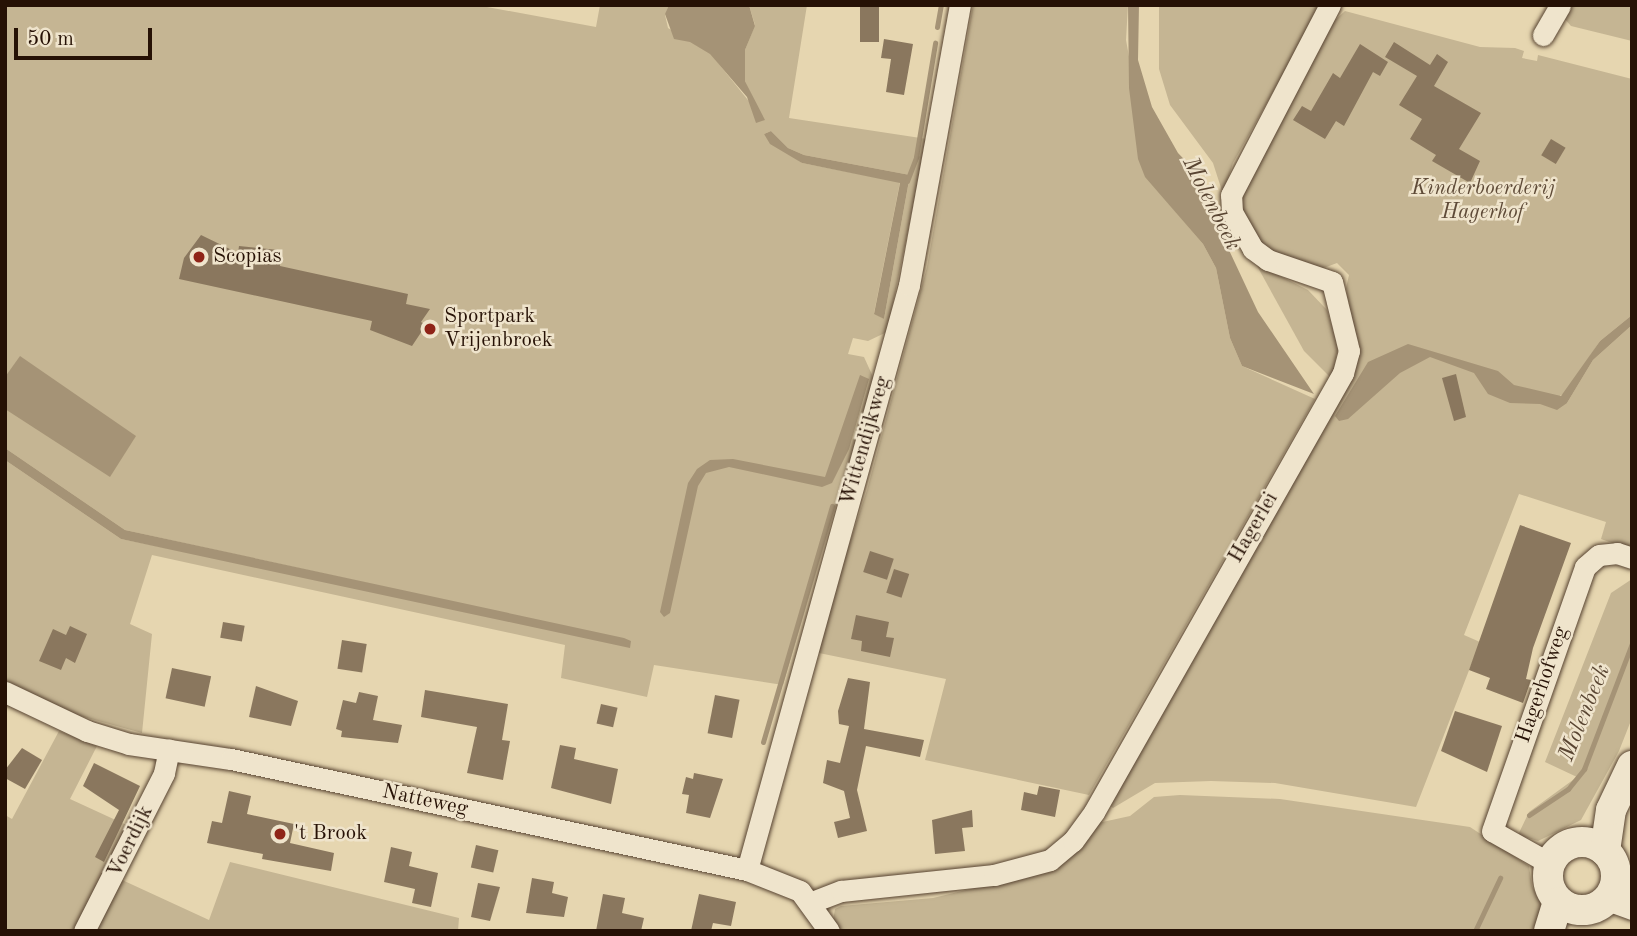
<!DOCTYPE html>
<html>
<head>
<meta charset="utf-8">
<style>
  body { margin:0 }
  #map { position:relative; width:1637px; height:936px; overflow:hidden; background:#e6d6b0; font-family:"Old Standard TT",serif }
  div>[style] { position:absolute }
  .green>* { inset:0; background:#c5b593 }
  .water>* { inset:0; background:#a59376 }
  .stream>* { height:5px; margin:-2.5px; padding:0 2.5px; transform-origin:2.5px; border-radius:2.5px; background:#a59376 }
  .building>* { inset:0; background:#8a775e; transform-origin:0 0 }
  .roads { filter:drop-shadow(0 0 2px #564230) drop-shadow(0 0 2px #564230) }
  .street>* { height:21px; margin:-10.5px; padding:0 10.5px; transform-origin:10.5px; border-radius:10.5px; background:#efe4cc }
  .secondary>* { height:30px; margin:-15px; padding:0 15px; transform-origin:15px; border-radius:15px; background:#efe4cc }
  .secondary>.ring { margin:-15px; padding:0; box-sizing:content-box; background:none; border:30px solid #efe4cc; border-radius:50% }
  .dots>* { width:19px; height:19px; translate:-50% -50%; box-sizing:border-box; border:4px solid #efe4cc; border-radius:50% }
  span { translate:-50% -50%; white-space:nowrap; text-align:center; line-height:1.15; -webkit-text-stroke:5px #efe4cc; paint-order:stroke }
  .park-label { font-size:21px; color:#5e4a37; font-style:italic }
  .poi-label { font-size:21px; color:#261105 }
  .left { translate:0 -50%; text-align:left }
  .street-label { font-size:21px; color:#261105 }
  .water-label { font-size:23px; color:#594532; font-style:italic }
  .frame { position:absolute; inset:0; border:7px solid #261105; pointer-events:none }
  .scale { position:absolute; left:14px; top:28px; width:138px; height:32px; box-sizing:border-box; border:4px solid #261105; border-top:0; padding-left:9px; font-size:21px; line-height:24px; white-space:nowrap; color:#261105; -webkit-text-stroke:5px #efe4cc; paint-order:stroke }
</style>
</head>
<body>
<div id="map">
  <div class="green">
    <i style="clip-path:polygon(evenodd,5px 5px,476px 5px,596px 27px,600px 5px,669px 5px,665px 15px,668px 28px,710px 53px,764px 120px,745px 81px,745px 50px,755px 25px,749px 5px,807px 5px,789px 118px,927px 139px,887px 332px,868px 341px,853px 338px,848px 354px,864px 357px,874px 379px,783px 685px,654px 665px,647px 697px,561px 678px,565px 645px,152px 555px,130px 624px,152px 634px,142px 733px,73px 714px,5px 680px,5px 460px,121px 539px,631px 641px,125px 530px,5px 448px,5px 5px,771px 131px,788px 148px,804px 155px,910px 175px,884px 319px,874px 313px,900px 182px,802px 163px,764px 134px,771px 131px)"></i>
    <i style="clip-path:polygon(973px 5px,1128px 5px,1126px 40px,1152px 184px,1203px 244px,1216px 268px,1230px 338px,1242px 366px,1315px 399px,1089px 795px,925px 760px,946px 679px,814px 652px,867px 490px,927px 267px)"></i>
    <i style="clip-path:polygon(1159px 5px,1322px 5px,1233px 163px,1223px 194px,1213px 163px,1170px 105px,1159px 69px)"></i>
    <i style="clip-path:polygon(1569px 5px,1632px 5px,1632px 41px,1571px 26px,1563px 17px)"></i>
    <i style="clip-path:polygon(1345px 11px,1480px 47px,1515px 48px,1524px 51px,1522px 58px,1537px 61px,1538px 55px,1632px 79px,1632px 315px,1600px 341px,1565px 393px,1556px 398px,1567px 403px,1593px 360px,1632px 325px,1632px 550px,1601px 539px,1606px 522px,1519px 494px,1464px 635px,1480px 642px,1416px 807px,1275px 783px,1211px 781px,1155px 783px,1113px 808px,1107px 803px,1352px 335px,1346px 288px,1349px 275px,1337px 263px,1321px 269px,1269px 255px,1242px 213px,1242px 196px,1332px 23px)"></i>
    <i style="clip-path:polygon(1256px 264px,1308px 290px,1327px 310px,1338px 347px,1332px 379px,1304px 351px)"></i>
    <i style="clip-path:polygon(1632px 579px,1632px 718px,1619px 751px,1581px 820px,1538px 841px,1518px 835px,1529px 812px,1577px 777px,1545px 762px,1611px 593px)"></i>
    <i style="clip-path:polygon(59px 731px,97px 746px,70px 799px,133px 828px,75px 931px,5px 931px,5px 815px,12px 819px)"></i>
    <i style="clip-path:polygon(1180px 795px,1280px 799px,1470px 827px,1529px 866px,1532px 886px,1545px 912px,1540px 931px,837px 931px,833px 921px,835px 909px,841px 906px,933px 898px,995px 883px,1098px 823px,1130px 816px,1154px 797px)"></i>
    <i style="clip-path:polygon(230px 862px,459px 918px,458px 931px,93px 931px,120px 879px,209px 920px)"></i>
  </div>
  <div class="water">
    <i style="clip-path:polygon(669px 5px,749px 5px,755px 26px,745px 50px,745px 81px,765px 120px,756px 123px,747px 97px,710px 54px,690px 42px,674px 39px,665px 14px)"></i>
    <i style="clip-path:polygon(1128px 5px,1139px 5px,1138px 60px,1152px 107px,1178px 153px,1205px 181px,1213px 216px,1258px 312px,1314px 394px,1242px 366px,1230px 338px,1216px 268px,1203px 244px,1145px 177px,1138px 159px,1129px 88px)"></i>
    <i style="clip-path:polygon(771px 131px,788px 148px,804px 155px,910px 175px,884px 319px,874px 314px,900px 183px,802px 163px,770px 144px,764px 134px)"></i>
    <i style="clip-path:polygon(1632px 315px,1632px 325px,1593px 360px,1567px 403px,1557px 410px,1540px 404px,1510px 403px,1488px 394px,1474px 373px,1430px 357px,1400px 373px,1348px 419px,1339px 421px,1335px 416px,1368px 362px,1408px 344px,1498px 371px,1514px 385px,1561px 396px,1600px 341px)"></i>
    <i style="clip-path:polygon(20px 356px,136px 436px,110px 477px,5px 409px,5px 377px)"></i>
    <i style="clip-path:polygon(860px 375px,869px 379px,849px 449px,832px 483px,822px 487px,729px 467px,706px 473px,698px 486px,670px 613px,664px 617px,660px 612px,688px 483px,697px 469px,710px 460px,733px 459px,825px 477px)"></i>
    <i style="clip-path:polygon(5px 448px,125px 530px,624px 638px,631px 641px,630px 648px,121px 539px,5px 460px)"></i>
  </div>
  <div class="stream">
    <i style="left:937px;top:27px;width:22px;rotate:-80deg"></i>
    <i style="left:907px;top:181px;width:26px;rotate:-69deg"></i>
    <i style="left:916px;top:157px;width:116px;rotate:-80.5deg"></i>
    <i style="left:763px;top:742px;width:246px;rotate:-73.7deg"></i>
    <i style="left:1529px;top:815px;width:47px;rotate:-33.7deg"></i>
    <i style="left:1568px;top:789px;width:26px;rotate:-51deg"></i>
    <i style="left:1584px;top:769px;width:135px;rotate:-69.1deg"></i>
    <i style="left:1475px;top:931px;width:59px;rotate:-64.7deg"></i>
  </div>
  <div class="building">
    <i style="left:860px;top:5px;width:19px;height:37px"></i>
    <i style="clip-path:polygon(884px 39px,913px 44px,904px 95px,886px 92px,891px 59px,881px 58px)"></i>
    <i style="clip-path:polygon(1394px 42px,1430px 65px,1437px 54px,1448px 62px,1434px 86px,1481px 113px,1459px 149px,1480px 161px,1470px 183px,1432px 161px,1436px 155px,1410px 139px,1422px 119px,1399px 105px,1417px 76px,1385px 57px)"></i>
    <i style="clip-path:polygon(1360px 44px,1388px 62px,1380px 76px,1373px 72px,1344px 126px,1336px 121px,1325px 139px,1293px 120px,1302px 106px,1311px 111px,1333px 73px,1340px 78px)"></i>
    <i style="left:1551px;top:139px;width:17px;height:19px;rotate:31deg"></i>
    <i style="clip-path:polygon(201px 235px,238px 253px,239px 246px,278px 250px,280px 266px,408px 294px,406px 304px,430px 309px,421px 322px,426px 325px,412px 346px,370px 330px,372px 321px,179px 279px,184px 258px)"></i>
    <i style="clip-path:polygon(1456px 374px,1466px 417px,1454px 421px,1442px 378px)"></i>
    <i style="clip-path:polygon(1520px 525px,1571px 543px,1533px 648px,1526px 679px,1531px 680px,1523px 703px,1486px 689px,1490px 678px,1469px 670px)"></i>
    <i style="left:870px;top:551px;width:25px;height:22px;rotate:18deg"></i>
    <i style="left:894px;top:569px;width:16px;height:25px;rotate:18deg"></i>
    <i style="clip-path:polygon(856px 615px,889px 622px,886px 637px,894px 638px,890px 657px,861px 651px,862px 641px,851px 639px)"></i>
    <i style="left:223px;top:622px;width:22px;height:16px;rotate:10deg"></i>
    <i style="clip-path:polygon(70px 626px,87px 634px,75px 663px,66px 658px,61px 670px,39px 661px,53px 629px,66px 635px)"></i>
    <i style="left:342px;top:640px;width:25px;height:29px;rotate:9deg"></i>
    <i style="left:172px;top:668px;width:40px;height:31px;rotate:12deg"></i>
    <i style="clip-path:polygon(848px 678px,870px 682px,864px 729px,924px 740px,920px 757px,866px 746px,857px 790px,867px 831px,838px 838px,834px 822px,850px 818px,844px 791px,823px 783px,827px 760px,840px 763px,849px 726px,839px 724px,838px 711px)"></i>
    <i style="clip-path:polygon(256px 686px,298px 701px,291px 726px,249px 717px)"></i>
    <i style="clip-path:polygon(425px 690px,508px 704px,502px 740px,510px 741px,503px 780px,467px 773px,477px 727px,421px 717px)"></i>
    <i style="clip-path:polygon(359px 692px,378px 696px,373px 720px,402px 725px,398px 743px,341px 737px,342px 731px,336px 729px,343px 700px,356px 703px)"></i>
    <i style="left:715px;top:695px;width:25px;height:39px;rotate:11deg"></i>
    <i style="left:601px;top:704px;width:17px;height:20px;rotate:13deg"></i>
    <i style="clip-path:polygon(1455px 711px,1502px 726px,1487px 772px,1441px 751px)"></i>
    <i style="clip-path:polygon(560px 745px,576px 748px,574px 759px,618px 769px,611px 804px,551px 788px)"></i>
    <i style="clip-path:polygon(22px 748px,42px 760px,25px 789px,5px 778px,5px 770px)"></i>
    <i style="clip-path:polygon(94px 763px,140px 786px,104px 862px,95px 857px,119px 810px,83px 786px)"></i>
    <i style="clip-path:polygon(694px 773px,723px 779px,710px 818px,686px 813px,689px 795px,682px 794px,686px 777px,693px 779px)"></i>
    <i style="clip-path:polygon(1039px 786px,1060px 790px,1055px 817px,1021px 810px,1024px 792px,1037px 795px)"></i>
    <i style="clip-path:polygon(229px 791px,251px 796px,247px 814px,294px 824px,290px 843px,334px 853px,331px 871px,262px 859px,263px 854px,207px 843px,212px 821px,222px 823px)"></i>
    <i style="clip-path:polygon(972px 810px,973px 827px,962px 828px,965px 851px,935px 854px,932px 820px)"></i>
    <i style="left:476px;top:845px;width:23px;height:23px;rotate:13deg"></i>
    <i style="clip-path:polygon(391px 847px,412px 852px,409px 866px,438px 873px,431px 907px,412px 903px,415px 889px,384px 882px)"></i>
    <i style="clip-path:polygon(532px 878px,554px 882px,552px 893px,568px 897px,564px 917px,526px 913px)"></i>
    <i style="clip-path:polygon(478px 883px,500px 887px,490px 921px,471px 917px)"></i>
    <i style="clip-path:polygon(603px 894px,625px 898px,622px 913px,644px 918px,641px 931px,596px 931px)"></i>
    <i style="clip-path:polygon(699px 894px,736px 902px,731px 926px,713px 923px,711px 931px,691px 931px)"></i>
  </div>
  <div class="roads">
    <div class="street">
      <i style="left:1543px;top:35px;width:34px;rotate:-60deg"></i>
      <i style="left:5px;top:692px;width:91px;rotate:25.4deg"></i>
      <i style="left:87px;top:731px;width:44px;rotate:17.2deg"></i>
      <i style="left:129px;top:744px;width:103px;rotate:8.4deg"></i>
      <i style="left:231px;top:759px;width:528px;rotate:12.14deg"></i>
      <i style="left:747px;top:870px;width:57px;rotate:21.6deg"></i>
      <i style="left:800px;top:891px;width:49px;rotate:54.1deg"></i>
      <i style="left:1549px;top:863px;width:65px;rotate:-150.7deg"></i>
      <i style="left:1492px;top:831px;width:280px;rotate:-70.6deg"></i>
      <i style="left:1585px;top:567px;width:18px;rotate:-41deg"></i>
      <i style="left:1599px;top:555px;width:18px;rotate:-6deg"></i>
      <i style="left:1617px;top:553px;width:16px;rotate:18deg"></i>
      <i style="left:747px;top:870px;width:607px;rotate:-74.52deg"></i>
      <i style="left:909px;top:285px;width:285px;rotate:-79.7deg"></i>
      <i style="left:1615px;top:884px;width:19px;rotate:25deg"></i>
      <i style="left:1607px;top:900px;width:27px;rotate:20deg"></i>
      <i style="left:812px;top:902px;width:31px;rotate:-21deg"></i>
      <i style="left:841px;top:891px;width:154px;rotate:-6deg"></i>
      <i style="left:994px;top:875px;width:58px;rotate:-15deg"></i>
      <i style="left:1050px;top:860px;width:30px;rotate:-40deg"></i>
      <i style="left:1073px;top:841px;width:36px;rotate:-54deg"></i>
      <i style="left:1094px;top:812px;width:505px;rotate:-60.44deg"></i>
      <i style="left:1343px;top:373px;width:23px;rotate:-75deg"></i>
      <i style="left:1349px;top:351px;width:71px;rotate:-103.8deg"></i>
      <i style="left:1332px;top:282px;width:68px;rotate:-161deg"></i>
      <i style="left:1268px;top:260px;width:19px;rotate:-144deg"></i>
      <i style="left:1253px;top:249px;width:43px;rotate:-119.6deg"></i>
      <i style="left:1232px;top:212px;width:17px;rotate:-93deg"></i>
      <i style="left:1231px;top:195px;width:214px;rotate:-62.5deg"></i>
      <i style="left:84px;top:931px;width:177px;rotate:-63.1deg"></i>
      <i style="left:164px;top:773px;width:24px;rotate:-78deg"></i>
    </div>
    <div class="secondary">
      <i class="ring" style="left:1548px;top:842px;width:38px;height:38px"></i>
      <i style="left:1605px;top:851px;width:41px;rotate:-81.7deg"></i>
      <i style="left:1611px;top:810px;width:49px;rotate:-64.5deg"></i>
      <i style="left:1549px;top:931px;width:30px;rotate:-73deg"></i>
    </div>
  </div>
  <div class="dots">
    <i style="left:199px;top:257px;background:#8f2418"></i>
    <i style="left:430px;top:329px;background:#8f2418"></i>
    <i style="left:280px;top:834px;background:#8f2418"></i>
  </div>
  <div class="park-label">
    <span style="left:1483px;top:201px">Kinderboerderij<br>Hagerhof</span>
  </div>
  <div class="poi-label">
    <span class="left" style="left:213px;top:257px">Scopias</span>
    <span class="left" style="left:444px;top:329px">Sportpark<br>Vrijenbroek</span>
    <span class="left" style="left:294px;top:834px">'t Brook</span>
  </div>
  <div class="street-label">
    <span style="left:866px;top:441px;rotate:-74deg">Wittendijkweg</span>
    <span style="left:1254px;top:528px;rotate:-60deg">Hagerlei</span>
    <span style="left:1543px;top:685px;rotate:-71deg">Hagerhofweg</span>
    <span style="left:425px;top:801px;rotate:12deg">Natteweg</span>
    <span style="left:131px;top:842px;rotate:-64deg">Voerdijk</span>
  </div>
  <div class="water-label">
    <span style="left:1211px;top:204px;rotate:63deg">Molenbeek</span>
    <span style="left:1585px;top:713px;rotate:-68deg">Molenbeek</span>
  </div>
  <div class="frame"></div>
  <div class="scale">50 m</div>
</div>
</body>
</html>
